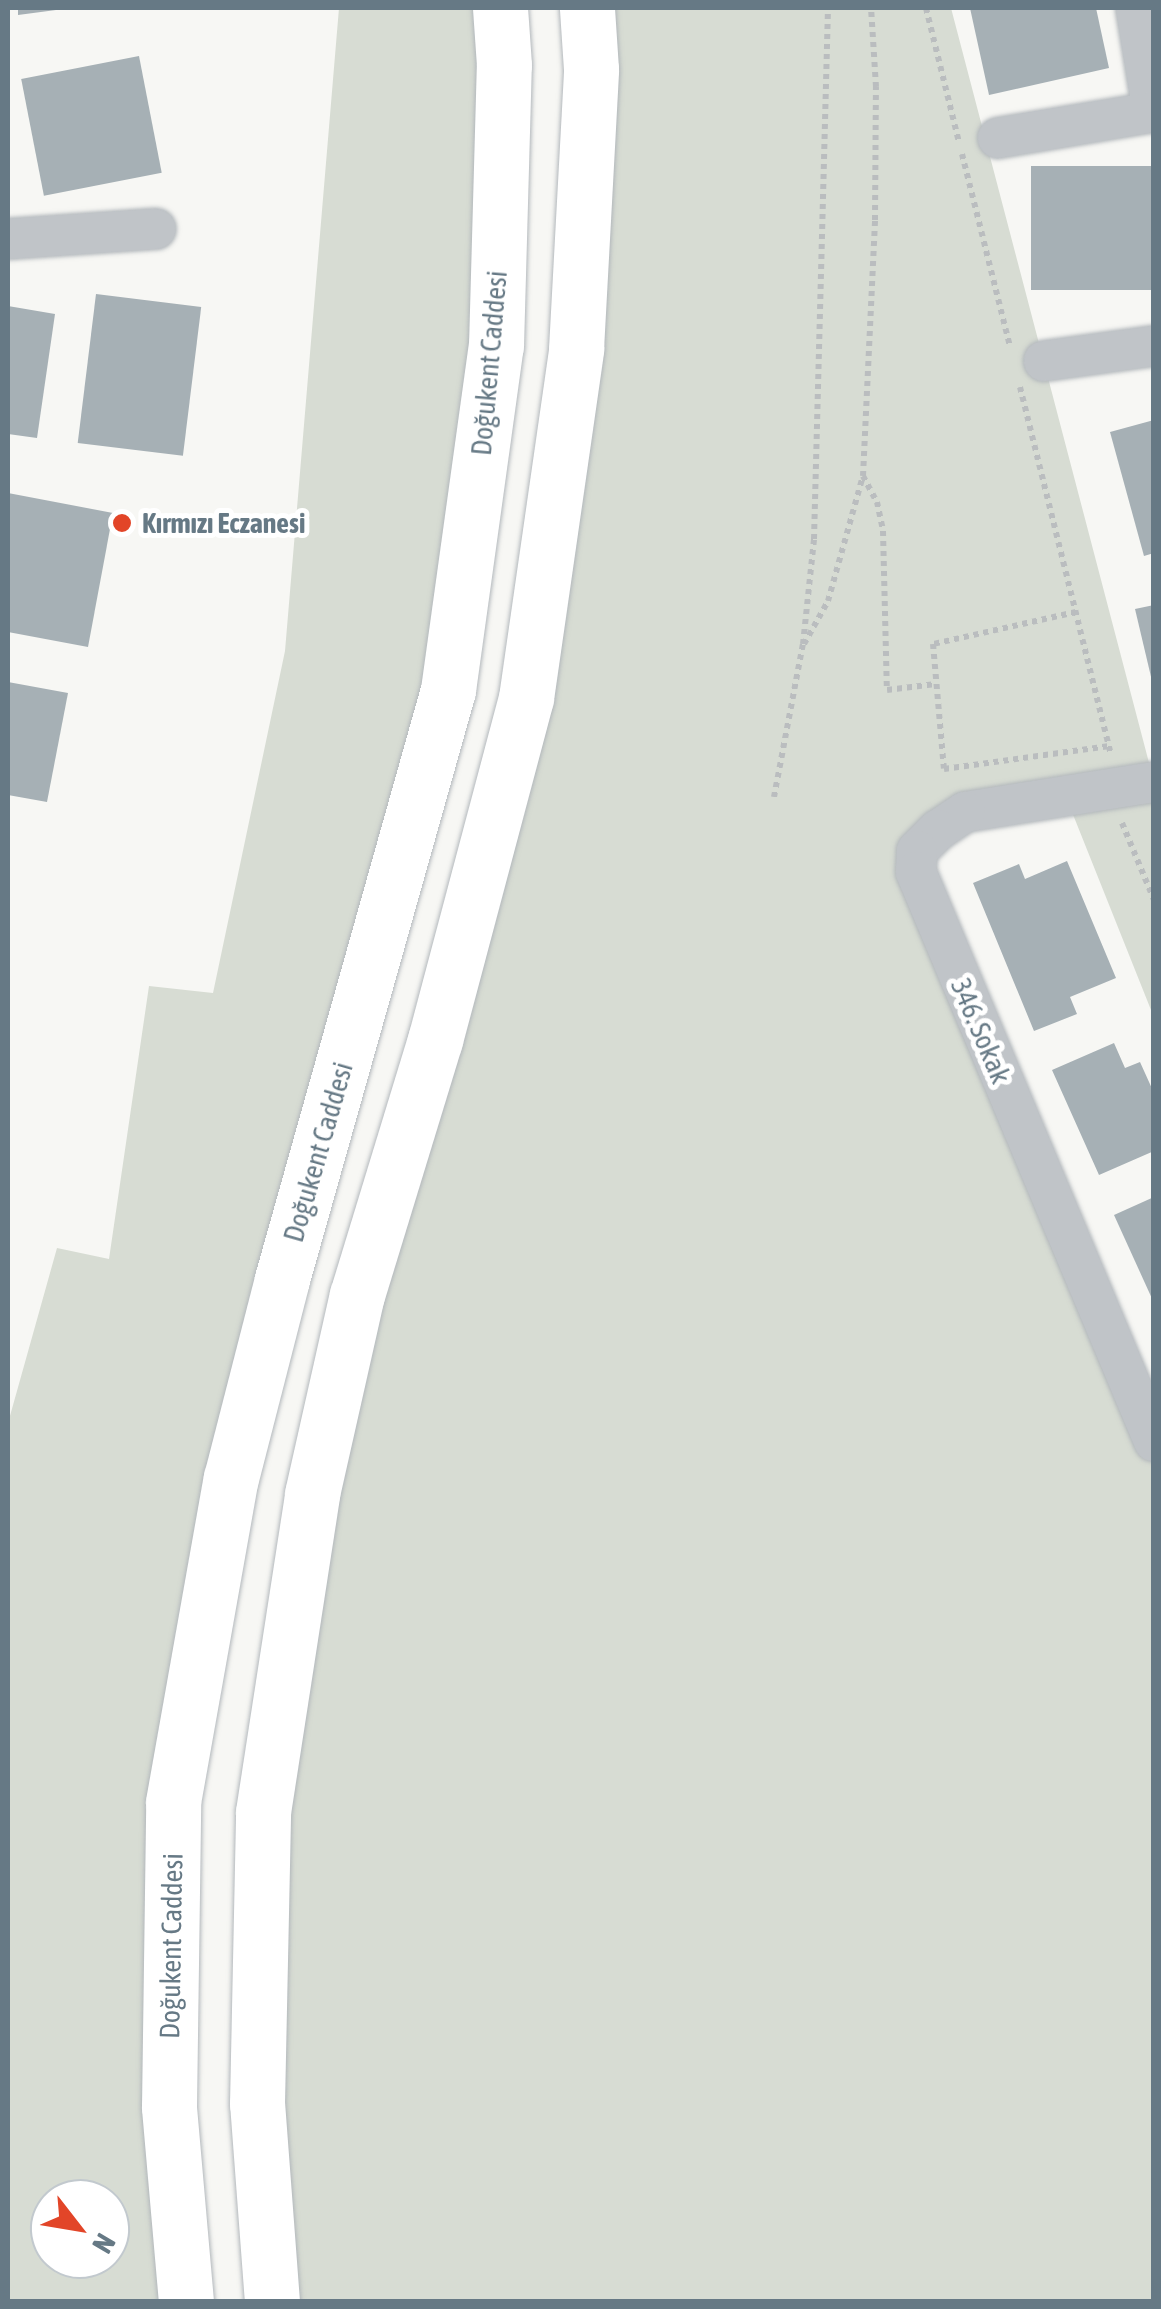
<!DOCTYPE html>
<html>
<head>
<meta charset="utf-8">
<style>
  body { margin:0 }
  #map { position:relative; width:1161px; height:2309px; overflow:hidden; background:#f7f7f4; font-family:"Asap Condensed",sans-serif }
  div>[style] { position:absolute }
  .green>* { inset:0; background:#d7dcd3 }
  .building>* { inset:0; background:#a6b0b5; transform-origin:0 0 }
  .path>* { height:6px; margin-top:-3px; transform-origin:0; background:repeating-linear-gradient(90deg,#babdbf 0 5px,transparent 0 10px) }
  .roads { filter:drop-shadow(0 0 2px #b3b8bc) drop-shadow(0 0 2px #b3b8bc) }
  .minor>* { height:40px; margin:-20px; padding:0 20px; transform-origin:20px; border-radius:20px; background:#c0c4c8 }
  .primary>* { height:55px; margin:-27.5px; padding:0 27.5px; transform-origin:27.5px; border-radius:27.5px; background:#fff }
  .dots>* { width:28px; height:28px; translate:-50% -50%; box-sizing:border-box; border:5px solid #fff; border-radius:50% }
  span { translate:-50% -50%; white-space:nowrap; text-align:center; line-height:1.15; -webkit-text-stroke:10px #fff; paint-order:stroke }
  .street-label { font-size:28px; color:#667985 }
  .poi-label { font-size:28px; color:#667985; font-weight:700 }
  .left { translate:0 -50%; text-align:left }
  .frame { position:absolute; inset:0; border:10px solid #667985; pointer-events:none }
  .north { position:absolute; left:30px; top:2179px; width:100px; height:100px; box-sizing:border-box; background:#fff; border:2px solid #c2c9ce; border-radius:50%; rotate:121deg; font-size:28px; font-weight:700; line-height:40px; text-align:center; color:#667985 }
  .north::after { content:''; display:block; margin:auto; width:35px; height:45px; background:#e24528; clip-path:polygon(50% 0,100% 100%,50% 72%,0 100%) }
</style>
</head>
<body>
<div id="map">
  <div class="green">
    <i style="clip-path:polygon(evenodd,339px 8px,500px 8px,448px 690px,173px 1801px,186px 2301px,8px 2302px,8px 1423px,57px 1248px,109px 1259px,149px 986px,213px 993px,285px 651px,339px 8px,50px 2199px,110px 2199px,110px 2259px,50px 2259px,50px 2199px)"></i>
    <i style="clip-path:polygon(587px 8px,951px 8px,1153px 778px,1153px 1015px,1066px 797px,917px 851px,1153px 1441px,1153px 2301px,272px 2302px,263px 1812px,526px 698px)"></i>
  </div>
  <div class="building">
    <i style="clip-path:polygon(18px 8px,56px 8px,56px 10px,18px 15px)"></i>
    <i style="clip-path:polygon(970px 8px,1096px 8px,1109px 68px,989px 95px)"></i>
    <i style="left:139px;top:56px;width:119px;height:120px;rotate:79deg"></i>
    <i style="left:1154px;top:166px;width:124px;height:123px;rotate:90deg"></i>
    <i style="left:96px;top:294px;width:106px;height:150px;rotate:7deg"></i>
    <i style="clip-path:polygon(8px 306px,55px 314px,37px 438px,8px 434px)"></i>
    <i style="clip-path:polygon(1154px 420px,1154px 553px,1144px 556px,1110px 432px)"></i>
    <i style="clip-path:polygon(8px 493px,113px 513px,88px 647px,8px 632px)"></i>
    <i style="clip-path:polygon(1154px 605px,1154px 681px,1152px 681px,1135px 609px)"></i>
    <i style="clip-path:polygon(8px 682px,68px 693px,47px 802px,8px 795px)"></i>
    <i style="clip-path:polygon(1067px 861px,1116px 978px,1070px 997px,1077px 1014px,1034px 1031px,973px 883px,1019px 864px,1025px 879px)"></i>
    <i style="clip-path:polygon(1114px 1043px,1125px 1068px,1140px 1062px,1154px 1093px,1154px 1151px,1099px 1175px,1052px 1070px)"></i>
    <i style="clip-path:polygon(1154px 1197px,1154px 1303px,1114px 1215px)"></i>
  </div>
  <div class="path">
    <i style="left:926px;top:8px;width:138px;rotate:76.2deg"></i>
    <i style="left:962px;top:154px;width:198px;rotate:76deg"></i>
    <i style="left:1020px;top:387px;width:378px;rotate:76.1deg"></i>
    <i style="left:863px;top:476px;width:30px;rotate:62deg"></i>
    <i style="left:877px;top:502px;width:30px;rotate:78deg"></i>
    <i style="left:883px;top:531px;width:159px;rotate:88.6deg"></i>
    <i style="left:887px;top:690px;width:49px;rotate:-7deg"></i>
    <i style="left:1076px;top:612px;width:147px;rotate:167.4deg"></i>
    <i style="left:933px;top:644px;width:125px;rotate:85deg"></i>
    <i style="left:944px;top:769px;width:167px;rotate:-7.9deg"></i>
    <i style="left:804px;top:644px;width:49px;rotate:-60.8deg"></i>
    <i style="left:828px;top:601px;width:130px;rotate:-74.4deg"></i>
    <i style="left:863px;top:476px;width:256px;rotate:-87.3deg"></i>
    <i style="left:875px;top:220px;width:133px;rotate:-89.6deg"></i>
    <i style="left:876px;top:87px;width:79px;rotate:-93.6deg"></i>
    <i style="left:774px;top:797px;width:156px;rotate:-79.3deg"></i>
    <i style="left:803px;top:644px;width:106px;rotate:-84deg"></i>
    <i style="left:814px;top:539px;width:531px;rotate:-88.49deg"></i>
    <i style="left:1122px;top:823px;width:83px;rotate:67.4deg"></i>
  </div>
  <div class="roads">
    <div class="minor">
      <i style="left:1136px;top:8px;width:106px;rotate:80.8deg"></i>
      <i style="left:998px;top:138px;width:158px;rotate:-9.5deg"></i>
      <i style="left:8px;top:239px;width:148px;rotate:-3.9deg"></i>
      <i style="left:1044px;top:361px;width:111px;rotate:-7.8deg"></i>
      <i style="left:1154px;top:782px;width:191px;rotate:171deg"></i>
      <i style="left:965px;top:812px;width:32px;rotate:146deg"></i>
      <i style="left:938px;top:830px;width:30px;rotate:135deg"></i>
      <i style="left:917px;top:851px;width:21px;rotate:93deg"></i>
      <i style="left:916px;top:872px;width:617px;rotate:67.3deg"></i>
    </div>
    <div class="primary">
      <i style="left:186px;top:2302px;width:196px;rotate:-95deg"></i>
      <i style="left:169px;top:2107px;width:305px;rotate:-89.2deg"></i>
      <i style="left:173px;top:1802px;width:329px;rotate:-79.9deg"></i>
      <i style="left:231px;top:1478px;width:205px;rotate:-75.6deg"></i>
      <i style="left:282px;top:1279px;width:612px;rotate:-74.26deg"></i>
      <i style="left:448px;top:690px;width:347px;rotate:-82.1deg"></i>
      <i style="left:496px;top:346px;width:281px;rotate:-88.4deg"></i>
      <i style="left:504px;top:65px;width:57px;rotate:-94deg"></i>
      <i style="left:272px;top:2302px;width:199px;rotate:-94.3deg"></i>
      <i style="left:257px;top:2104px;width:292px;rotate:-88.8deg"></i>
      <i style="left:263px;top:1812px;width:322px;rotate:-81.2deg"></i>
      <i style="left:312px;top:1494px;width:204px;rotate:-77.3deg"></i>
      <i style="left:357px;top:1295px;width:267px;rotate:-73deg"></i>
      <i style="left:435px;top:1040px;width:354px;rotate:-75.1deg"></i>
      <i style="left:526px;top:698px;width:353px;rotate:-81.8deg"></i>
      <i style="left:576px;top:349px;width:280px;rotate:-86.9deg"></i>
      <i style="left:591px;top:69px;width:61px;rotate:-93.8deg"></i>
    </div>
  </div>
  <div class="dots">
    <i style="left:122px;top:523px;background:#e24528"></i>
  </div>
  <div class="street-label">
    <span style="left:489px;top:363px;rotate:-85deg">Doğukent Caddesi</span>
    <span style="left:981px;top:1031px;rotate:67deg">346. Sokak</span>
    <span style="left:318px;top:1152px;rotate:-74deg">Doğukent Caddesi</span>
    <span style="left:171px;top:1946px;rotate:-89deg">Doğukent Caddesi</span>
  </div>
  <div class="poi-label">
    <span class="left" style="left:142px;top:523px">Kırmızı Eczanesi</span>
  </div>
  <div class="frame"></div>
  <div class="north">N</div>
</div>
</body>
</html>
